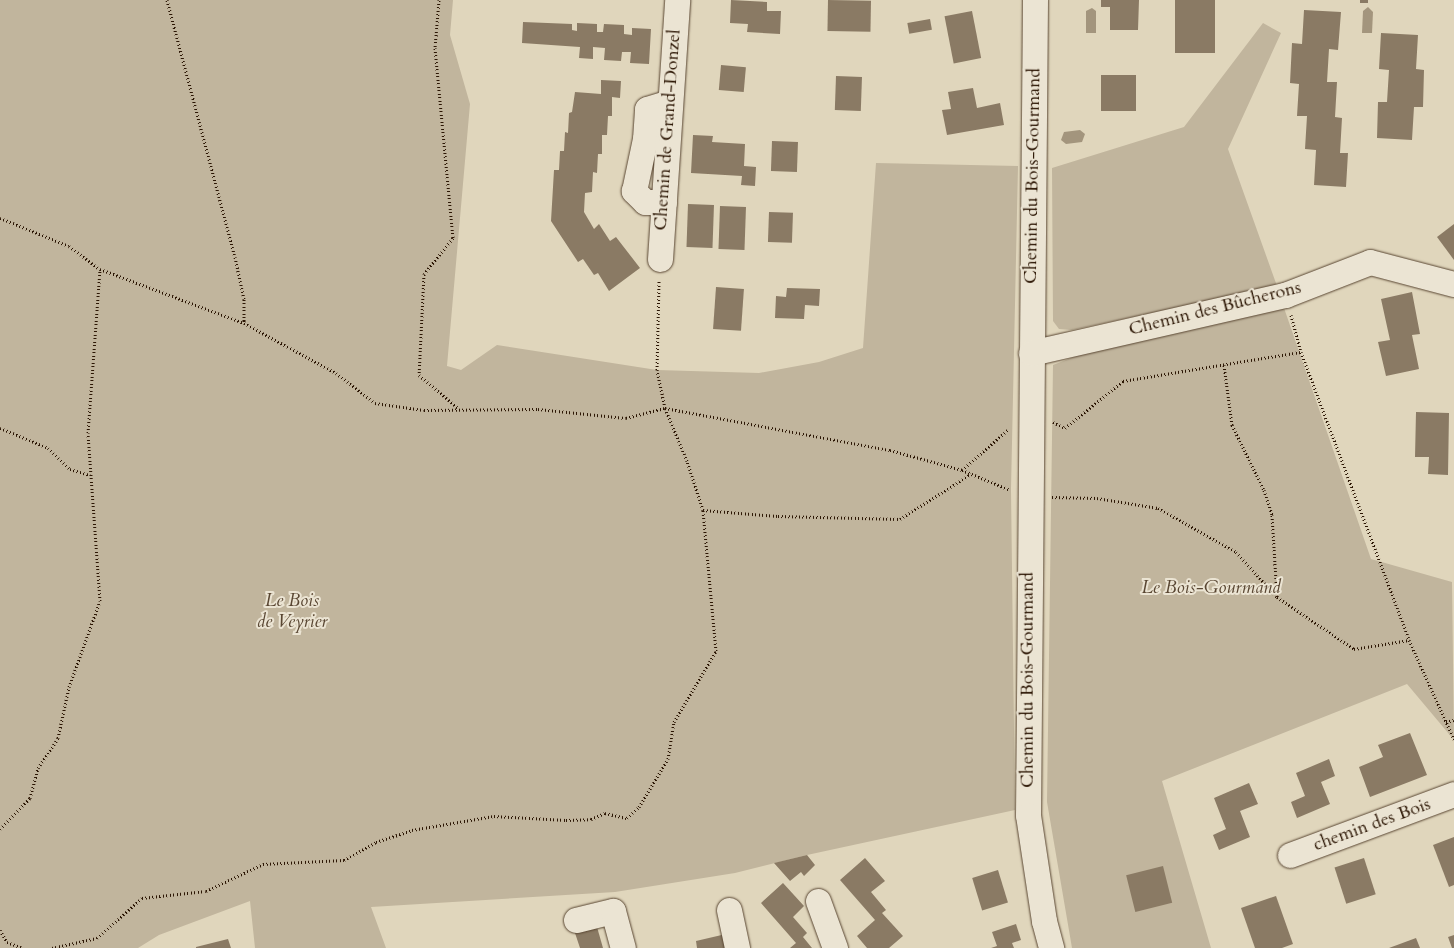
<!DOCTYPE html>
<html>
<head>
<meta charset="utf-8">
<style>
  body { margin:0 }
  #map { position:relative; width:1454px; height:948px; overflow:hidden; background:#e0d6bc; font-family:Cardo,serif }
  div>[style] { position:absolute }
  .green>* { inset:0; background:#c1b59d }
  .water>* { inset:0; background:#a3957d }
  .building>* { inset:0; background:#8a7a64; transform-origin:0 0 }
  .path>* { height:3px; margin-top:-1.5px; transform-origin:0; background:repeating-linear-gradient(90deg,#2c1604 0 1px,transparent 0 3.5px) }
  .roads { filter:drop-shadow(0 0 1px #594632) drop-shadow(0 0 1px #594632) }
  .minor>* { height:25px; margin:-12.5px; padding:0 12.5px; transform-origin:12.5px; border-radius:12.5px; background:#ebe4d3 }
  span { translate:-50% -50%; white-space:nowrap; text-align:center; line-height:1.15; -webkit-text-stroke:4px #ebe4d3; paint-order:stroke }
  .street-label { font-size:18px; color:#2c1604 }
  .park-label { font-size:18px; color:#594632; font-style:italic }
</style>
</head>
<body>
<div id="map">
  <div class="green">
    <i style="clip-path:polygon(0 0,453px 0,450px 35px,470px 104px,447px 366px,461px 370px,497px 345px,657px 370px,759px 373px,819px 362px,863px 348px,876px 163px,1018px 166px,1011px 489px,1015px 810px,807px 855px,735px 873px,615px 892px,371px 907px,386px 948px,255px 948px,250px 901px,159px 935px,138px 948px,0 948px)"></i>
    <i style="clip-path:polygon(1263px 23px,1281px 33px,1228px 149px,1277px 286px,1072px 330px,1059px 329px,1053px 321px,1052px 168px,1184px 127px)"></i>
    <i style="clip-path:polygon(1284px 308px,1371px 559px,1452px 582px,1454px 740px,1407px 684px,1162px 781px,1211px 948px,1072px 948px,1047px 802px,1053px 365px,1076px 356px)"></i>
  </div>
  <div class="water">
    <i style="clip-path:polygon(1368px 7px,1373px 12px,1372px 33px,1362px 33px,1363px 11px)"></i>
    <i style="clip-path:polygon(1092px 8px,1096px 11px,1096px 33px,1086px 33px,1086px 11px)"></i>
    <i style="clip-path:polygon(1080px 130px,1085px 134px,1082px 142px,1066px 144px,1061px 140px,1064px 132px)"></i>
  </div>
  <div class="building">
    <i style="clip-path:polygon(731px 0,767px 2px,767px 11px,781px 11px,780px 34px,747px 32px,748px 24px,730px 23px)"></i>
    <i style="left:828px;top:0;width:43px;height:31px;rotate:1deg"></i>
    <i style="clip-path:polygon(1101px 0,1139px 0,1138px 30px,1110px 30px,1110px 7px,1101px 7px)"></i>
    <i style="left:1175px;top:0;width:40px;height:53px"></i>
    <i style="left:1360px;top:0;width:8px;height:3px"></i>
    <i style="clip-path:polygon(1304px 10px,1341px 12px,1338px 50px,1329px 49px,1327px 82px,1337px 82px,1335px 117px,1342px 118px,1340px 153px,1348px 153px,1346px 187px,1314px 185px,1316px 150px,1305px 149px,1307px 116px,1297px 116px,1299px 84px,1290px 83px,1292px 43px,1302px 44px)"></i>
    <i style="left:972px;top:11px;width:48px;height:28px;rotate:79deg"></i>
    <i style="left:930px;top:19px;width:11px;height:23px;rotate:80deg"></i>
    <i style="clip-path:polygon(523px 22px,572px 24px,572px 30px,577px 31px,577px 23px,597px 24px,597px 32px,603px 32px,604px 24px,624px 25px,624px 34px,632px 35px,632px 28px,651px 29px,649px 64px,630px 63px,631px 52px,622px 52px,621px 61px,604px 60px,605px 48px,593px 47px,593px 59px,579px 58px,580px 47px,522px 43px)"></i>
    <i style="clip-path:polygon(1381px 33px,1418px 35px,1416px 69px,1424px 70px,1423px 107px,1414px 107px,1412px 140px,1377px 138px,1378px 102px,1387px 102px,1389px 70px,1379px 69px)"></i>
    <i style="left:721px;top:65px;width:25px;height:25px;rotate:5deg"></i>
    <i style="left:1101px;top:75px;width:35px;height:36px"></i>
    <i style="left:836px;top:76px;width:26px;height:34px;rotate:2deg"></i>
    <i style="clip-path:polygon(601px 80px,621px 81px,620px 98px,612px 97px,612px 116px,608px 116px,607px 135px,602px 135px,602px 154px,598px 154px,597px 173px,593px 172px,592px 192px,585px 193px,584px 212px,594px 229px,599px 224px,610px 241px,616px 237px,640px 268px,609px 291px,598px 273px,594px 275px,583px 259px,578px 262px,551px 221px,554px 170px,559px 170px,560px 151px,564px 151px,565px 132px,568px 133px,569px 113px,572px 112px,575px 92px,601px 94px)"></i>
    <i style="clip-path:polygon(973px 88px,977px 108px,1000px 103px,1004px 125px,947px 135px,942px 110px,951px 109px,948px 92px)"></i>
    <i style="clip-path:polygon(693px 135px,713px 136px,712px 142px,745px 144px,744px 166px,756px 167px,755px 186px,741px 185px,742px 176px,691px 173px)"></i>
    <i style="left:772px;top:141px;width:26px;height:30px;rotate:2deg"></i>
    <i style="left:688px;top:204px;width:26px;height:43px;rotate:2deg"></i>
    <i style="left:720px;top:206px;width:26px;height:43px;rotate:2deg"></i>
    <i style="left:769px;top:212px;width:24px;height:30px;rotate:2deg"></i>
    <i style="clip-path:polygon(1454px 224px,1454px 260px,1437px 237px)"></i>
    <i style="left:716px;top:287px;width:28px;height:42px;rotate:4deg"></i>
    <i style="clip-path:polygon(787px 288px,820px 289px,819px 306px,805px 305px,804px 319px,775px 318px,776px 296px,786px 297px)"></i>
    <i style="clip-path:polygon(1412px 292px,1420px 334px,1412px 335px,1419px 369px,1386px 376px,1378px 342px,1390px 340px,1381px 299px)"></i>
    <i style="clip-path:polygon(1416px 412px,1449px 413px,1448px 475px,1428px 474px,1429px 457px,1415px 457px)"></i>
    <i style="clip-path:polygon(1410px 733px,1427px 775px,1370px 797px,1359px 767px,1383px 757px,1378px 745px)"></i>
    <i style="clip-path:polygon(1329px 759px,1335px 776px,1321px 782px,1330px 804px,1297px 818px,1291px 802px,1305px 796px,1296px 773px)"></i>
    <i style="clip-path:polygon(1249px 783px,1258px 804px,1240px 811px,1250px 837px,1219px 850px,1213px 835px,1226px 829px,1214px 798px)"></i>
    <i style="clip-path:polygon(1454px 837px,1454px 885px,1449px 887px,1433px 845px)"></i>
    <i style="clip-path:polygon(807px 855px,815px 865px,804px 876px,801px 872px,790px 881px,774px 863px)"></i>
    <i style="clip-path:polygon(865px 858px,885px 881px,871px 892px,886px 910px,882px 913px,903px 936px,889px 948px,867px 948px,857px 936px,875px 920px,840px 880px)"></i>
    <i style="left:1364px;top:858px;width:38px;height:31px;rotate:72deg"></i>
    <i style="left:1163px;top:866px;width:38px;height:38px;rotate:76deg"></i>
    <i style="left:998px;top:870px;width:34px;height:27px;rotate:73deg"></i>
    <i style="clip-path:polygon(783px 883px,804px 906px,793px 917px,807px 933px,803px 937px,812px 948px,790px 948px,796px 943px,761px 903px)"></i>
    <i style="clip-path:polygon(1276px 896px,1293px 944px,1282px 948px,1255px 948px,1241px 908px)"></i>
    <i style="clip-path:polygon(1016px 924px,1021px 940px,1012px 943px,1014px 948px,991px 948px,997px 946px,992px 932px)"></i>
    <i style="clip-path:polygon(597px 927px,603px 948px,580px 948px,575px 933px)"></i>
    <i style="clip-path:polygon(726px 934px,729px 948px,697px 948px,696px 941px)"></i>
    <i style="clip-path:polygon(1454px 935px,1454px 948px,1452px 948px,1448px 937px)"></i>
    <i style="clip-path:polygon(1416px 938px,1420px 948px,1389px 948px)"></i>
    <i style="clip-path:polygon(228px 939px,231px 948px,196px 948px,196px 947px)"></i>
  </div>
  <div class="path">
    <i style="left:167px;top:0;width:266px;rotate:75.2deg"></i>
    <i style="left:235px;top:257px;width:43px;rotate:77.9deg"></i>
    <i style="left:244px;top:299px;width:24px;rotate:90deg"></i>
    <i style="left:439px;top:0;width:48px;rotate:94.8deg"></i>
    <i style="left:435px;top:48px;width:191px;rotate:84.6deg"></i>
    <i style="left:453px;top:238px;width:46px;rotate:128.9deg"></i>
    <i style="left:424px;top:274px;width:101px;rotate:92.8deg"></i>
    <i style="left:419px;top:375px;width:51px;rotate:40.2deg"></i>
    <i style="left:0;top:218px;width:74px;rotate:22.1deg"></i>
    <i style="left:69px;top:246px;width:39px;rotate:37deg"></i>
    <i style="left:100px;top:269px;width:154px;rotate:20.6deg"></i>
    <i style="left:244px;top:323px;width:105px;rotate:28.5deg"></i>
    <i style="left:336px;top:373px;width:49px;rotate:37.6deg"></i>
    <i style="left:375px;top:403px;width:49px;rotate:8.1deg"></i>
    <i style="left:424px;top:410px;width:114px;rotate:-0.5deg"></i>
    <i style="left:538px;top:409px;width:88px;rotate:5.8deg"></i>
    <i style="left:626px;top:418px;width:40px;rotate:-14.4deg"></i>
    <i style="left:665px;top:408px;width:229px;rotate:10.6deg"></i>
    <i style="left:890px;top:450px;width:75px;rotate:15.5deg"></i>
    <i style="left:962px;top:470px;width:62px;rotate:-41.1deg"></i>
    <i style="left:1291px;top:315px;width:38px;rotate:75deg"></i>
    <i style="left:1301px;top:352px;width:308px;rotate:69.4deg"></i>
    <i style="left:1409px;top:640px;width:109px;rotate:65.6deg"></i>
    <i style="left:1224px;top:365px;width:61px;rotate:82.4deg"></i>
    <i style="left:1232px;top:425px;width:72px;rotate:63.8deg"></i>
    <i style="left:1264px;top:490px;width:26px;rotate:72deg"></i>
    <i style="left:1272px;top:515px;width:82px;rotate:86.5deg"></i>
    <i style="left:1053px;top:422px;width:13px;rotate:27deg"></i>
    <i style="left:1065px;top:428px;width:75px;rotate:-39deg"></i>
    <i style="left:1123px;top:381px;width:180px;rotate:-9.3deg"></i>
    <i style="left:0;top:428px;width:52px;rotate:22.6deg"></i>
    <i style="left:48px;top:448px;width:30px;rotate:44deg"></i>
    <i style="left:70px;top:469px;width:21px;rotate:17deg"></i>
    <i style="left:962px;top:470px;width:52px;rotate:22.6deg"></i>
    <i style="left:1052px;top:497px;width:45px;rotate:1.3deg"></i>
    <i style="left:1097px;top:498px;width:62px;rotate:9.3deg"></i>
    <i style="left:1158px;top:508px;width:90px;rotate:29.4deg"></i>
    <i style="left:1236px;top:552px;width:61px;rotate:47.7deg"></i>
    <i style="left:1277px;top:597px;width:93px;rotate:34deg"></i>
    <i style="left:1354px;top:649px;width:56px;rotate:-9.3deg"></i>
    <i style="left:703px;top:510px;width:75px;rotate:4.6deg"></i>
    <i style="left:778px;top:516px;width:122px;rotate:1.4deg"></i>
    <i style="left:900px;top:519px;width:84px;rotate:-32.4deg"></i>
    <i style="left:1446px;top:722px;width:8px;rotate:-14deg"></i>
    <i style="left:0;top:829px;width:43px;rotate:-45.9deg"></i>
    <i style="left:30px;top:798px;width:31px;rotate:-75deg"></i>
    <i style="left:38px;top:768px;width:36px;rotate:-56deg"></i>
    <i style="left:58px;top:738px;width:52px;rotate:-77.8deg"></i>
    <i style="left:69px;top:687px;width:91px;rotate:-70.2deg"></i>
    <i style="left:100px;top:601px;width:168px;rotate:-94.1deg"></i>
    <i style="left:88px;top:433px;width:164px;rotate:-85.8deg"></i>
    <i style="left:0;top:930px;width:14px;rotate:60deg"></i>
    <i style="left:7px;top:942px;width:17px;rotate:21deg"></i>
    <i style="left:52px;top:948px;width:46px;rotate:-12.5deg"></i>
    <i style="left:97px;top:938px;width:60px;rotate:-41.6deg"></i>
    <i style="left:142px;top:898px;width:64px;rotate:-6.2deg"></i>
    <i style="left:206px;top:891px;width:63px;rotate:-25.3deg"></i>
    <i style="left:263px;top:864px;width:81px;rotate:-2.8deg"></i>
    <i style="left:344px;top:860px;width:37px;rotate:-29deg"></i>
    <i style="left:376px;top:842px;width:38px;rotate:-18deg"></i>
    <i style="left:412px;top:830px;width:83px;rotate:-9.7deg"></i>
    <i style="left:494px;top:816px;width:72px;rotate:3.2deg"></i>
    <i style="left:566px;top:820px;width:25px;rotate:-2deg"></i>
    <i style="left:591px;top:819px;width:15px;rotate:-23deg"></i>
    <i style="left:605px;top:813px;width:23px;rotate:13deg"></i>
    <i style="left:627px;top:818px;width:16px;rotate:-43deg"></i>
    <i style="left:639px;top:807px;width:56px;rotate:-58.9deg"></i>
    <i style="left:668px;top:759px;width:37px;rotate:-81deg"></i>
    <i style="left:674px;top:722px;width:82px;rotate:-59.4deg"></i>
    <i style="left:716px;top:651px;width:142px;rotate:-95.3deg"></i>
    <i style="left:703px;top:510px;width:52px;rotate:-108.1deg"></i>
    <i style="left:687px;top:461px;width:57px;rotate:-112.5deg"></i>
    <i style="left:665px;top:408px;width:39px;rotate:-102deg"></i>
    <i style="left:657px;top:370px;width:90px;rotate:-88.7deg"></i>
  </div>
  <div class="roads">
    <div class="minor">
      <i style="left:1035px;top:0;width:815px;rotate:90.49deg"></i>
      <i style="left:1028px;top:815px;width:107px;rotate:81.4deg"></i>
      <i style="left:1044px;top:921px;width:28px;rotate:75deg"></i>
      <i style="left:664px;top:202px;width:19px;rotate:180deg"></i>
      <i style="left:645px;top:202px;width:16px;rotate:-135deg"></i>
      <i style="left:634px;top:191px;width:53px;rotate:-78.1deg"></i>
      <i style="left:645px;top:139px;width:30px;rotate:-86deg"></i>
      <i style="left:647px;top:109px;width:24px;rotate:-17deg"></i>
      <i style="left:660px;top:259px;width:260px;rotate:-86.2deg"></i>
      <i style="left:1031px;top:353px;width:261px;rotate:-12.9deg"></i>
      <i style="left:1285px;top:295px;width:91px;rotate:-21.2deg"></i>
      <i style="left:1370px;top:262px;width:87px;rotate:14.7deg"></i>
      <i style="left:1290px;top:855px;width:175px;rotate:-20.4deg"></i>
      <i style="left:818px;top:901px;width:50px;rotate:70.1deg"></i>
      <i style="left:729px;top:910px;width:39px;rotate:78deg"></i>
      <i style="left:576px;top:920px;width:38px;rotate:-14deg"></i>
      <i style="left:613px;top:911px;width:38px;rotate:75deg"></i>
    </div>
  </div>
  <div class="street-label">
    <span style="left:668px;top:130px;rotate:-86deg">Chemin de Grand-Donzel</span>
    <span style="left:1033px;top:176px;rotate:-89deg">Chemin du Bois-Gourmand</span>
    <span style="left:1215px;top:309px;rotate:-14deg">Chemin des Bûcherons</span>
    <span style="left:1028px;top:680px;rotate:-90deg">Chemin du Bois-Gourmand</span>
    <span style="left:1372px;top:825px;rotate:-20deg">chemin des Bois</span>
  </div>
  <div class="park-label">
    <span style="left:1211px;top:588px">Le Bois-Gourmand</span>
    <span style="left:292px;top:612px">Le Bois<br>de Veyrier</span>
  </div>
</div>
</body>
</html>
